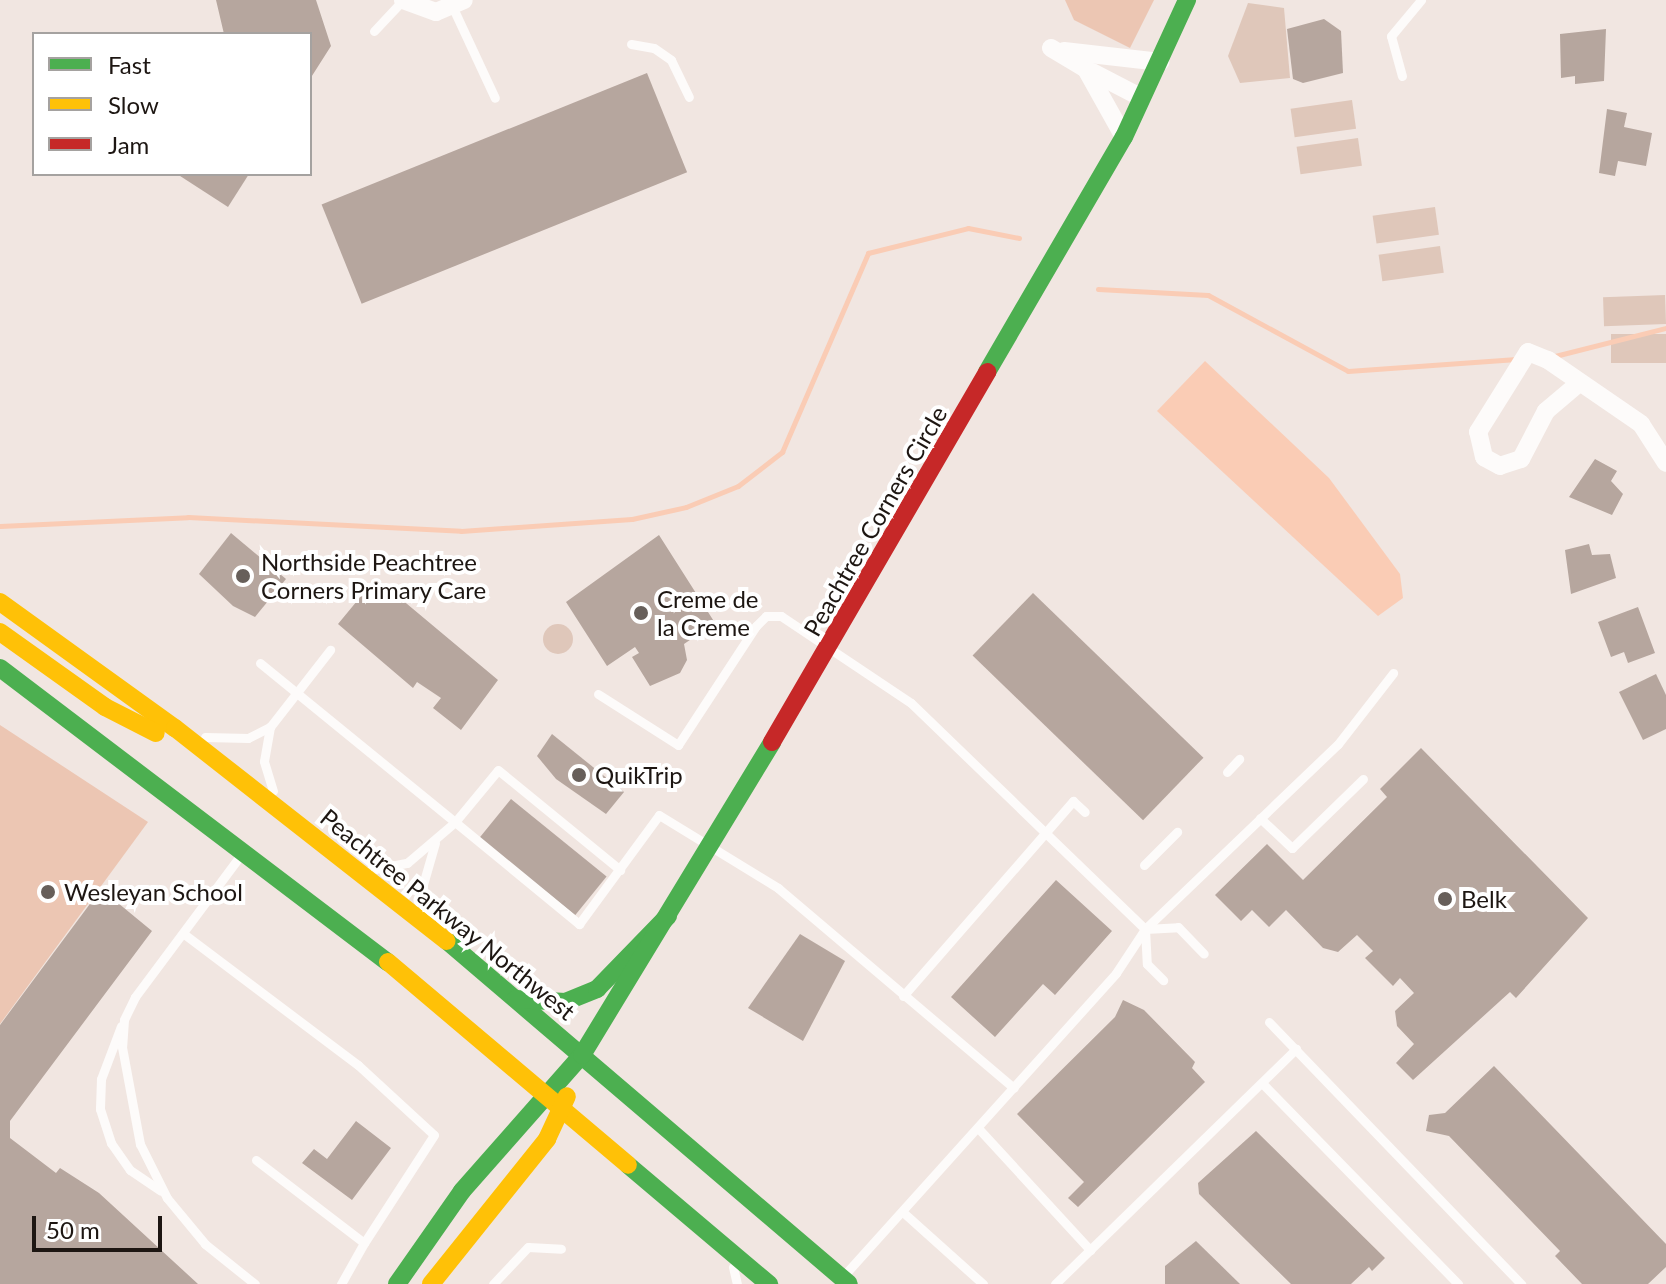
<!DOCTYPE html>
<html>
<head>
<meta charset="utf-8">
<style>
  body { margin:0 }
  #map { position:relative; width:1666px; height:1284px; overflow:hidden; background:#f1e6e1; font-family:Lato,sans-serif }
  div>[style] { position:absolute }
  .green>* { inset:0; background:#dfc7ba; transform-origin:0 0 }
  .round { border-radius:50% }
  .forest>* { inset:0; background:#ecc6b3 }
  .water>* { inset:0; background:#faccb5 }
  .stream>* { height:5px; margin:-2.5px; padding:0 2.5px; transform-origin:2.5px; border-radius:2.5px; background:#faccb5 }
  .building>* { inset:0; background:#b6a69e; transform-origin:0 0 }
  .lane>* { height:9px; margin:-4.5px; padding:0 4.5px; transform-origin:4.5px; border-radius:4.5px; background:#fdfbfa }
  .street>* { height:18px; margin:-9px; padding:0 9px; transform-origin:9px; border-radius:9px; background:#fdfbfa }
  .fast>* { height:18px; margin:-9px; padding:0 9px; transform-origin:9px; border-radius:9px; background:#4caf50 }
  .slow>* { height:18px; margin:-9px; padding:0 9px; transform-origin:9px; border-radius:9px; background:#ffc107 }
  .jam>* { height:18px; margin:-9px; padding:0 9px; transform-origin:9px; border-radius:9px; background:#c62828 }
  .dots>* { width:22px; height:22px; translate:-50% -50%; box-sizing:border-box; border:4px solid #fff; border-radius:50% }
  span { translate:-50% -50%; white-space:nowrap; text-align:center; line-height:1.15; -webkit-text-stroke:8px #fff; paint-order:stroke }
  .street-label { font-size:24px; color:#1d1612 }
  .poi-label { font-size:24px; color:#1d1612 }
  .left { translate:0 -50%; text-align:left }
  .legend { position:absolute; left:32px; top:32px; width:280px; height:144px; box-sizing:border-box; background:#fff; border:2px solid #a5a2a0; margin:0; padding:10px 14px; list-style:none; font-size:24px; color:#1d1612 }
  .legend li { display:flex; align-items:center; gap:16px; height:40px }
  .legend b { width:40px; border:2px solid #a5a2a0 }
  .scale { position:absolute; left:32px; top:1216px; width:130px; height:36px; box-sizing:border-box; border:4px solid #1d1612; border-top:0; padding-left:10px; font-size:24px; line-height:28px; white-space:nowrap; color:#1d1612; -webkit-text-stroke:6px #fff; paint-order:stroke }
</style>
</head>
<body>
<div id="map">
  <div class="green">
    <i style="clip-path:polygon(1248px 3px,1284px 8px,1290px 78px,1240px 83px,1228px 56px)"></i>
    <i style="left:1352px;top:100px;width:29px;height:62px;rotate:82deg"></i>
    <i style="left:1358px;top:138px;width:28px;height:62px;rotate:82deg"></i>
    <i style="left:1435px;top:207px;width:28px;height:63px;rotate:82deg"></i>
    <i style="left:1440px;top:246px;width:27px;height:62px;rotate:82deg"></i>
    <i style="left:1665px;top:295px;width:29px;height:62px;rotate:88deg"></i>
    <i style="left:1666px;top:334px;width:29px;height:55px;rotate:90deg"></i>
    <i class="round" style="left:543px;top:624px;width:30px;height:30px"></i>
  </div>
  <div class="forest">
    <i style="clip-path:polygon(1065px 0,1154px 0,1130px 48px,1074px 20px)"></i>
    <i style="clip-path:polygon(0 725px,148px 822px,0 1024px)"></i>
  </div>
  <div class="water">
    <i style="clip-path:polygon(1205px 361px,1329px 478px,1400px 574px,1403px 598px,1378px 616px,1157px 411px)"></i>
  </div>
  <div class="stream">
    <i style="left:1098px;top:289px;width:110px;rotate:3.1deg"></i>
    <i style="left:1208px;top:295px;width:159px;rotate:28.5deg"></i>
    <i style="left:1348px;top:371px;width:169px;rotate:-4.1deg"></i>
    <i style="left:1551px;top:357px;width:119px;rotate:-14.2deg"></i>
    <i style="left:0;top:526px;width:188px;rotate:-2.7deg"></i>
    <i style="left:188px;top:517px;width:273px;rotate:2.9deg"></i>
    <i style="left:461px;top:531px;width:171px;rotate:-4deg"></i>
    <i style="left:632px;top:519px;width:55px;rotate:-12.5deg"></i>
    <i style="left:686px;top:507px;width:56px;rotate:-22deg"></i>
    <i style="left:738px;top:486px;width:56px;rotate:-37.7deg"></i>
    <i style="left:782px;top:452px;width:217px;rotate:-66.6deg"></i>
    <i style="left:868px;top:253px;width:103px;rotate:-14deg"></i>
    <i style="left:968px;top:228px;width:52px;rotate:11.1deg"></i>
  </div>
  <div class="building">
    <i style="clip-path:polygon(216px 0,316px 0,331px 46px,310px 79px,310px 34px,224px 34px)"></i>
    <i style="clip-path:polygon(1324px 19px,1341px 31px,1343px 73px,1303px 83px,1293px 79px,1287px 29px)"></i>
    <i style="clip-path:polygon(1606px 29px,1604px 81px,1575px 84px,1575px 76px,1561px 78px,1560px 34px)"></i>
    <i style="left:647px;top:73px;width:107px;height:351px;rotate:68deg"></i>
    <i style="clip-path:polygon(1607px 109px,1627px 113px,1624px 127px,1652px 133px,1646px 166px,1618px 161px,1615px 176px,1599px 173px)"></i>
    <i style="clip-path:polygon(177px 174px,249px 174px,228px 207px)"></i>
    <i style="clip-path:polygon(1595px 459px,1617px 471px,1611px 481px,1623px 494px,1612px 515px,1569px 497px)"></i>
    <i style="clip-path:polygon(231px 533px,286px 579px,255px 617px,233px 606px,199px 574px)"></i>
    <i style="clip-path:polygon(659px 535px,715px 623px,684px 644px,687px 660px,680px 673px,650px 686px,632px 657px,639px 653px,635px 647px,607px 666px,566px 602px)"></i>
    <i style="clip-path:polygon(1589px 544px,1592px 555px,1610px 554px,1616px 578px,1571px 594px,1565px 550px)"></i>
    <i style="clip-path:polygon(376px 578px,498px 680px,461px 730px,433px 708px,441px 698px,417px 682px,413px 688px,338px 624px)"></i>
    <i style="left:1033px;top:593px;width:237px;height:87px;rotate:44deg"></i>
    <i style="clip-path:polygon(1638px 607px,1655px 653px,1628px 663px,1624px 652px,1611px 657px,1598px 622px)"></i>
    <i style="clip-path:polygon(1656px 674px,1666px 695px,1666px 729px,1643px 740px,1619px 692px)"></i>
    <i style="clip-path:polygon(552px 734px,624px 792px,606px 814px,556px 779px,537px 756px)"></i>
    <i style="clip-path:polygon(1421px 748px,1588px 918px,1516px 998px,1510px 992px,1413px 1080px,1396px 1063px,1414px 1044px,1397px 1026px,1395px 1011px,1414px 993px,1400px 978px,1393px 986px,1365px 958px,1373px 951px,1357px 935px,1338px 952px,1323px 948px,1286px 910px,1269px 927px,1252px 910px,1241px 921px,1215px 895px,1267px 844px,1303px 880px,1387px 797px,1380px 789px)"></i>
    <i style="left:511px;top:799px;width:123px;height:50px;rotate:39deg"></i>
    <i style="clip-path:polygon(1056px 880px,1112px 931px,1055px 995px,1043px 984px,995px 1037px,951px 997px)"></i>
    <i style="clip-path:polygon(101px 889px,152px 931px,10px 1121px,10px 1138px,56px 1173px,60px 1168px,99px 1193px,198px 1284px,0 1284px,0 1025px)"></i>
    <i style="clip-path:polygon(800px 934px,845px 961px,803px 1041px,748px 1008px)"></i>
    <i style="clip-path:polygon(1123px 1000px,1144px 1010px,1195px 1062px,1192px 1068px,1205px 1082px,1078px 1207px,1068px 1198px,1084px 1182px,1017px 1114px,1115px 1017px)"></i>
    <i style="clip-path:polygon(1494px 1066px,1666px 1244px,1666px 1267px,1648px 1284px,1582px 1284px,1555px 1256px,1560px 1251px,1449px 1136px,1426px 1131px,1429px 1115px,1445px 1113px)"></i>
    <i style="clip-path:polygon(356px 1121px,391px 1148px,352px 1200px,302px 1163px,314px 1149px,327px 1159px)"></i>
    <i style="clip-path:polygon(1256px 1131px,1385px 1258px,1372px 1271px,1369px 1267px,1351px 1284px,1291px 1284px,1199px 1194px,1198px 1183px)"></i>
    <i style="clip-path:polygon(1196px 1241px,1240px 1284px,1165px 1284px,1165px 1266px)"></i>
  </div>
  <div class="lane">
    <i style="left:453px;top:8px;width:99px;rotate:65deg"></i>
    <i style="left:374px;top:31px;width:42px;rotate:-46.9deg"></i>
    <i style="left:631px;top:44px;width:23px;rotate:10deg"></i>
    <i style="left:654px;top:48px;width:21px;rotate:35deg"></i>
    <i style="left:671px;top:60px;width:41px;rotate:64.1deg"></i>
    <i style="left:1402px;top:76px;width:41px;rotate:-105.4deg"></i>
    <i style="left:1391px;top:36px;width:47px;rotate:-50.2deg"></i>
    <i style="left:260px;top:663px;width:252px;rotate:39.2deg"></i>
    <i style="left:455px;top:822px;width:67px;rotate:-50.4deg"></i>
    <i style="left:498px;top:770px;width:158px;rotate:39.3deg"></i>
    <i style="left:598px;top:694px;width:95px;rotate:32.5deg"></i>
    <i style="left:678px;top:745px;width:142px;rotate:-56.8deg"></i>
    <i style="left:756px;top:626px;width:14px;rotate:-45deg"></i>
    <i style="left:766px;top:616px;width:15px"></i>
    <i style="left:781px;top:616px;width:156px;rotate:33.8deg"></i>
    <i style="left:911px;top:703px;width:325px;rotate:44deg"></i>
    <i style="left:1145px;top:929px;width:35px;rotate:87deg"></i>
    <i style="left:1147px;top:964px;width:23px;rotate:45deg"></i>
    <i style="left:205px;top:737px;width:43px;rotate:1.3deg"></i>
    <i style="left:248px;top:738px;width:25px;rotate:-27deg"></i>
    <i style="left:1227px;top:772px;width:18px;rotate:-47deg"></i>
    <i style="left:273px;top:791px;width:31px;rotate:-107deg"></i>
    <i style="left:264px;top:761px;width:35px;rotate:-80deg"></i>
    <i style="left:270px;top:727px;width:98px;rotate:-52.1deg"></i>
    <i style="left:1260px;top:818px;width:44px;rotate:43.2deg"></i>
    <i style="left:1292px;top:848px;width:99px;rotate:-44.2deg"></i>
    <i style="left:240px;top:856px;width:176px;rotate:126.7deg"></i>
    <i style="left:135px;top:997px;width:25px;rotate:116deg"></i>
    <i style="left:124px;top:1020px;width:27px;rotate:94deg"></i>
    <i style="left:122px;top:1047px;width:99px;rotate:79.5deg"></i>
    <i style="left:140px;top:1144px;width:60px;rotate:63.4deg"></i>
    <i style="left:167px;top:1198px;width:60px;rotate:50.4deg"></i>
    <i style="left:205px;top:1244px;width:64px;rotate:38.7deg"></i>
    <i style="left:1144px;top:865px;width:47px;rotate:-45deg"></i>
    <i style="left:370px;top:870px;width:38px;rotate:-11deg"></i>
    <i style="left:407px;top:863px;width:63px;rotate:-40.5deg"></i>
    <i style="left:455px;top:822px;width:161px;rotate:39.4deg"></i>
    <i style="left:579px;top:924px;width:135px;rotate:-53.7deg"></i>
    <i style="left:659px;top:815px;width:140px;rotate:31.5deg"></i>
    <i style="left:778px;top:888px;width:309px;rotate:40.3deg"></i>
    <i style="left:424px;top:914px;width:26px;rotate:-94deg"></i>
    <i style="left:422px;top:888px;width:47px;rotate:-73.9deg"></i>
    <i style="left:1145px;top:929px;width:33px;rotate:-3deg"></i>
    <i style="left:1178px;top:927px;width:37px;rotate:46deg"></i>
    <i style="left:184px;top:934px;width:218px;rotate:37deg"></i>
    <i style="left:358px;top:1065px;width:103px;rotate:42.6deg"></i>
    <i style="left:434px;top:1135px;width:129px;rotate:122.9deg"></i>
    <i style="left:903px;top:996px;width:259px;rotate:-48.9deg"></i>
    <i style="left:1073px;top:801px;width:16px;rotate:43deg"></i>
    <i style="left:1269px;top:1022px;width:364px;rotate:46.1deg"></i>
    <i style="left:121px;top:1026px;width:57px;rotate:110.7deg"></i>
    <i style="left:101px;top:1079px;width:30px;rotate:92deg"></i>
    <i style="left:100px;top:1109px;width:36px;rotate:72deg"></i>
    <i style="left:111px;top:1143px;width:33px;rotate:55deg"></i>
    <i style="left:130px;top:1170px;width:37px;rotate:34deg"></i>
    <i style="left:1262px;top:1083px;width:281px;rotate:45.7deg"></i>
    <i style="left:978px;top:1128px;width:166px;rotate:47.4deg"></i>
    <i style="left:256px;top:1160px;width:136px;rotate:37.5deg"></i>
    <i style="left:364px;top:1243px;width:47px;rotate:119.3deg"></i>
    <i style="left:905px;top:1214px;width:105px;rotate:41.9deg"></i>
    <i style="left:733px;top:1267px;width:17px;rotate:77deg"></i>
    <i style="left:847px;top:1272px;width:402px;rotate:-48deg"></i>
    <i style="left:1116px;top:973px;width:53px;rotate:-56.6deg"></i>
    <i style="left:1145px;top:929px;width:267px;rotate:-43.8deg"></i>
    <i style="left:1338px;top:744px;width:90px;rotate:-52.2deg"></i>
    <i style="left:493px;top:1284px;width:51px;rotate:-46.6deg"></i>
    <i style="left:528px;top:1247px;width:33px;rotate:3deg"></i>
    <i style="left:1055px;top:1284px;width:337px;rotate:-44.3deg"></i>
  </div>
  <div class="street">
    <i style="left:403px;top:0;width:35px;rotate:20deg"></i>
    <i style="left:436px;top:12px;width:30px;rotate:-23deg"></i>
    <i style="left:1051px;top:48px;width:41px;rotate:31deg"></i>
    <i style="left:1086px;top:69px;width:78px;rotate:60.8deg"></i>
    <i style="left:1064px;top:51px;width:97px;rotate:6.5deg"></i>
    <i style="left:1092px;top:72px;width:56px;rotate:27.5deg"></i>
    <i style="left:1578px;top:384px;width:42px;rotate:139.8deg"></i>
    <i style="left:1546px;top:411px;width:54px;rotate:117.5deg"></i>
    <i style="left:1521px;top:459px;width:22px;rotate:162deg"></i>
    <i style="left:1500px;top:466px;width:18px;rotate:-151deg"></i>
    <i style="left:1484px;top:457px;width:26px;rotate:-103deg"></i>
    <i style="left:1478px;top:432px;width:94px;rotate:-58deg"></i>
    <i style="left:1528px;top:352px;width:22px;rotate:22deg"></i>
    <i style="left:1548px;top:360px;width:113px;rotate:34.5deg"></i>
    <i style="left:1641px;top:424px;width:46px;rotate:57.3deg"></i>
  </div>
  <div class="fast">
    <i style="left:987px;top:372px;width:272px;rotate:-59.8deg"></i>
    <i style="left:1124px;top:137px;width:151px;rotate:-65.3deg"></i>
    <i style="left:0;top:668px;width:487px;rotate:37.2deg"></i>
    <i style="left:447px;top:941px;width:528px;rotate:40.47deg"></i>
    <i style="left:516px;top:999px;width:49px;rotate:3.5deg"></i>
    <i style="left:565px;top:1002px;width:35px;rotate:-22deg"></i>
    <i style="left:597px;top:989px;width:102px;rotate:-45.8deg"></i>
    <i style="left:628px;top:1165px;width:185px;rotate:40.2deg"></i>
    <i style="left:397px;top:1284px;width:113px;rotate:-55deg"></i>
    <i style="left:462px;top:1191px;width:181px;rotate:-48.6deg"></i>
    <i style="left:582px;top:1055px;width:366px;rotate:-58.7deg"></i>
  </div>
  <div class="slow">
    <i style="left:0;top:602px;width:216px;rotate:35.8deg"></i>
    <i style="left:175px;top:728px;width:345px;rotate:38.1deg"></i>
    <i style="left:0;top:632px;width:129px;rotate:35.5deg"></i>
    <i style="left:105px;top:707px;width:57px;rotate:27deg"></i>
    <i style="left:388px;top:962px;width:314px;rotate:40.2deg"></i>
    <i style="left:431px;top:1284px;width:186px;rotate:-51.3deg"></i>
    <i style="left:547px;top:1139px;width:47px;rotate:-65.1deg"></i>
  </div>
  <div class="jam">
    <i style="left:772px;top:742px;width:428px;rotate:-59.8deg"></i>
  </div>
  <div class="dots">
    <i style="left:243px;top:576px;background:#675f5a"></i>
    <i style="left:641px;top:613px;background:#675f5a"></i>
    <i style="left:579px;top:775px;background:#675f5a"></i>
    <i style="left:48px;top:892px;background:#675f5a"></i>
    <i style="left:1445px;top:899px;background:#675f5a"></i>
  </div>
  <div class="street-label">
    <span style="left:875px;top:521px;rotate:-60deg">Peachtree Corners Circle</span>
    <span style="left:448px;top:914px;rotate:39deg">Peachtree Parkway Northwest</span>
  </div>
  <div class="poi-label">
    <span class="left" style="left:261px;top:576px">Northside Peachtree<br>Corners Primary Care</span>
    <span class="left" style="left:657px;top:613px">Creme de<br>la Creme</span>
    <span class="left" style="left:595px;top:775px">QuikTrip</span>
    <span class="left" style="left:64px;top:892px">Wesleyan School</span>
    <span class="left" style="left:1461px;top:899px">Belk</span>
  </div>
  <ul class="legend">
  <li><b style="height:10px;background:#4caf50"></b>Fast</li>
  <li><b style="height:10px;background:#ffc107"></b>Slow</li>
  <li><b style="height:10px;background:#c62828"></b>Jam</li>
  </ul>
  <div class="scale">50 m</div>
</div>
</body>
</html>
